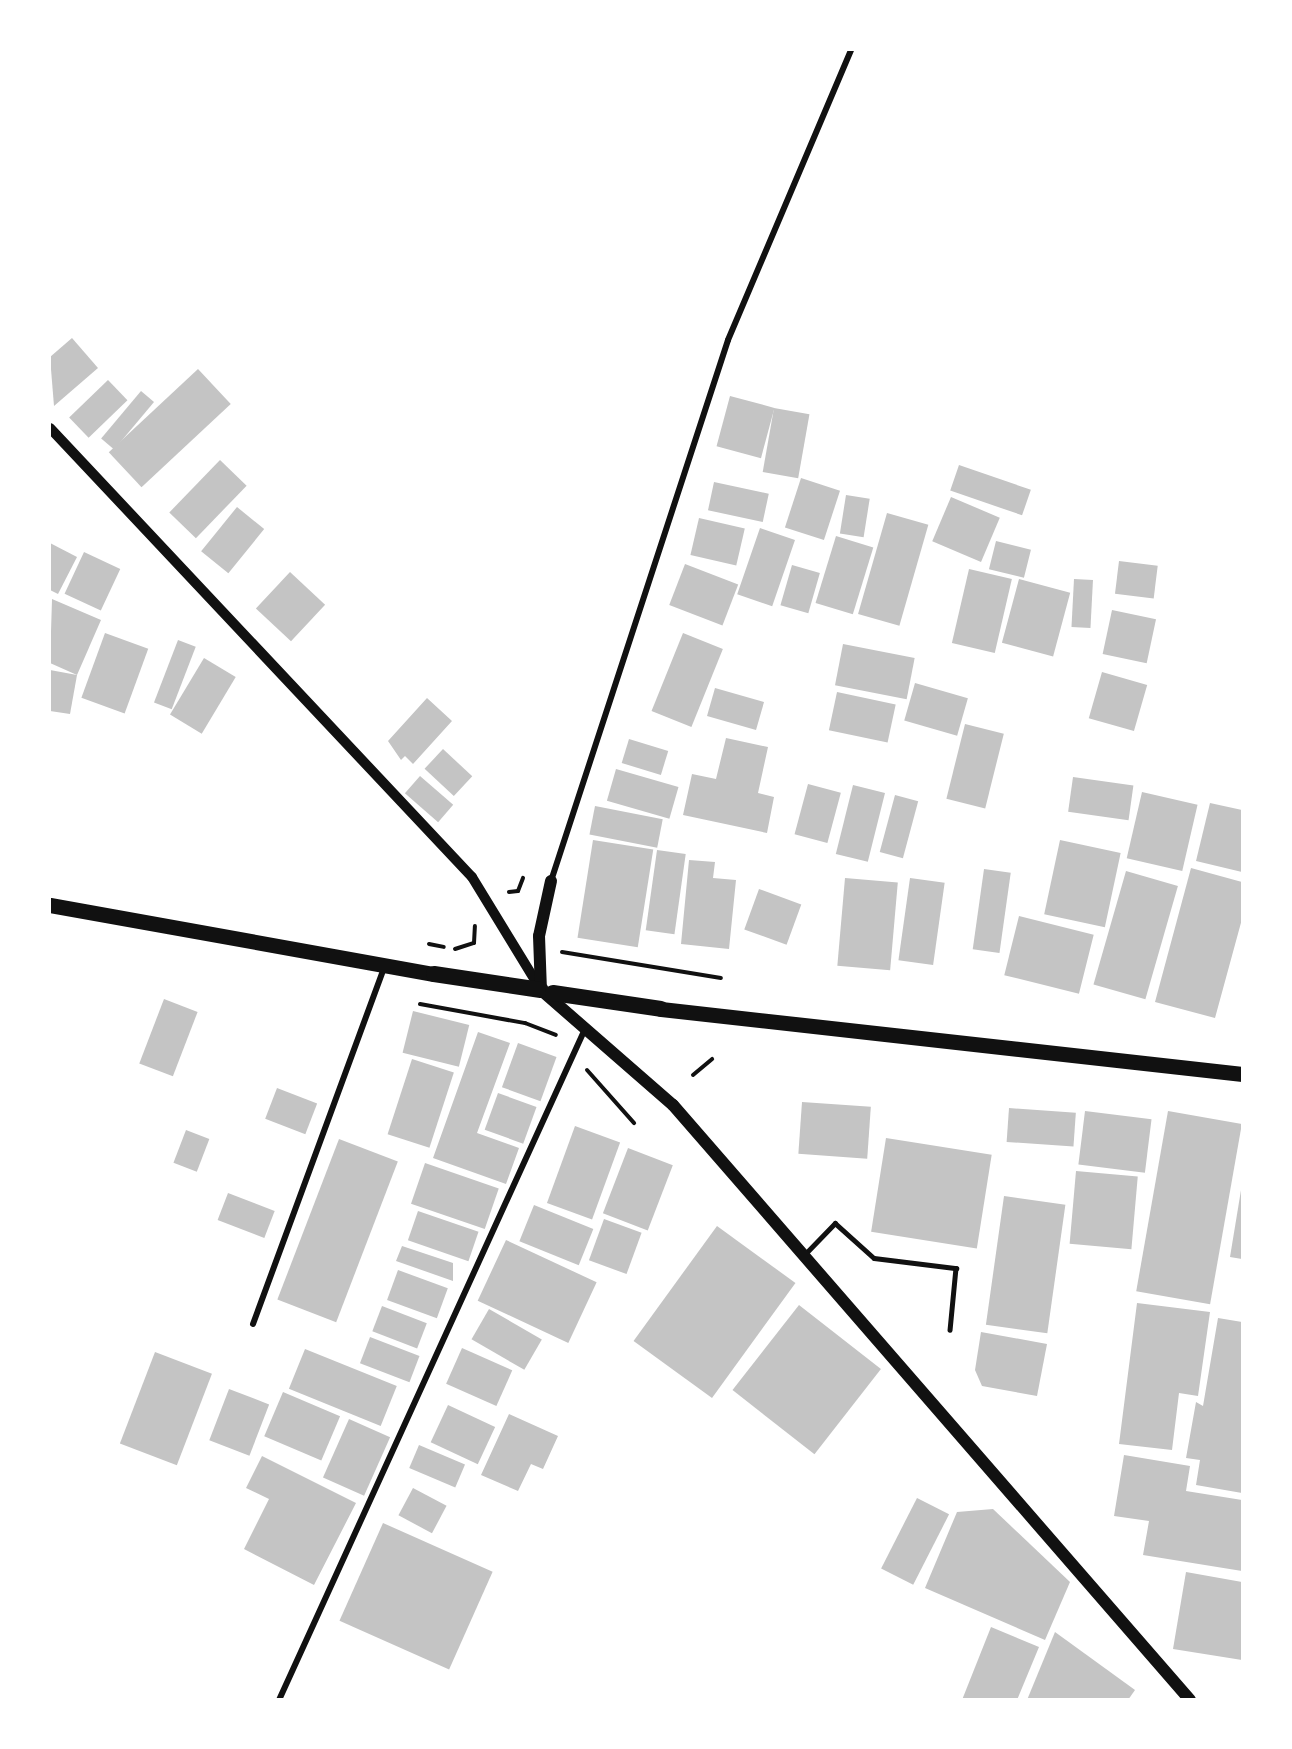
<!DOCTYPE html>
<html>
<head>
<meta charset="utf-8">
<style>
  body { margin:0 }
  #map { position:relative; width:1292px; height:1749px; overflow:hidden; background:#fff; font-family:"Public Sans",sans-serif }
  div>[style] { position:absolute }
  .building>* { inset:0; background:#c4c4c4; transform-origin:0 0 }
  .path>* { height:4px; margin:-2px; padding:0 2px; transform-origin:2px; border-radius:2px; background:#111 }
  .service>* { height:4.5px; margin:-2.25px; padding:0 2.25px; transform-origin:2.25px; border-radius:2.25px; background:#111 }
  .minor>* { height:6px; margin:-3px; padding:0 3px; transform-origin:3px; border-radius:3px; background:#111 }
  .tertiary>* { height:10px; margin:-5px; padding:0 5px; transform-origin:5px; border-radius:5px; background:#111 }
  .secondary>* { height:12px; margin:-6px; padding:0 6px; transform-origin:6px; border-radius:6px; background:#111 }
  .primary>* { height:15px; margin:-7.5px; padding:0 7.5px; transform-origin:7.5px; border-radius:7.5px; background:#111 }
  .trunk>* { height:16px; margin:-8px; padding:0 8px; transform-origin:8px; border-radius:8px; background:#111 }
  span { translate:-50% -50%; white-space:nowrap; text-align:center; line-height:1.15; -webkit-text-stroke:6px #fff; paint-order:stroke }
  .frame { position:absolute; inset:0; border:51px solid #fff; pointer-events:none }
</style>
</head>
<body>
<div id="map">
  <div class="building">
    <i style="clip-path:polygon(72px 338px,98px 368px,54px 406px,50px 357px)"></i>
    <i style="left:198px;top:369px;width:48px;height:122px;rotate:47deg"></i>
    <i style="left:108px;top:380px;width:28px;height:54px;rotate:46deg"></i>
    <i style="left:141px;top:391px;width:17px;height:62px;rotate:40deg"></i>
    <i style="left:730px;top:396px;width:46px;height:52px;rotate:15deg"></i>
    <i style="left:774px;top:408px;width:36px;height:65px;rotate:10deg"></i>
    <i style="left:220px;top:460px;width:37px;height:73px;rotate:44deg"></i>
    <i style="left:959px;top:465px;width:76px;height:27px;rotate:19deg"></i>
    <i style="left:801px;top:478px;width:41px;height:52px;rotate:18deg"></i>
    <i style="left:714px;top:482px;width:56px;height:29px;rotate:12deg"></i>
    <i style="left:846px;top:495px;width:24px;height:39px;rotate:9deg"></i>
    <i style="left:951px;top:497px;width:53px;height:48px;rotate:23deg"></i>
    <i style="left:237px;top:507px;width:35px;height:57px;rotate:39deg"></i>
    <i style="left:887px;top:513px;width:43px;height:105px;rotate:16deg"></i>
    <i style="left:699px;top:518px;width:47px;height:38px;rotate:13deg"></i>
    <i style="left:760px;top:528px;width:37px;height:70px;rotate:19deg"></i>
    <i style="left:836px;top:536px;width:39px;height:70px;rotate:17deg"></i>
    <i style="left:996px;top:541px;width:36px;height:29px;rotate:14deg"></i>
    <i style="clip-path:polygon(50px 543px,77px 557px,58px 594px,50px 590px)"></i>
    <i style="left:84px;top:552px;width:40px;height:46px;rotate:25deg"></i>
    <i style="left:1119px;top:561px;width:39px;height:33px;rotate:7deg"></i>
    <i style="left:685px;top:564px;width:57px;height:44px;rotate:21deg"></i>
    <i style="left:792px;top:565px;width:29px;height:42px;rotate:16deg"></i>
    <i style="left:969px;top:569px;width:44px;height:76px;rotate:13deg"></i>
    <i style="left:290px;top:572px;width:48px;height:50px;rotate:43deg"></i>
    <i style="left:1019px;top:579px;width:53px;height:66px;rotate:15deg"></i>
    <i style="left:1074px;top:579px;width:19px;height:48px;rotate:3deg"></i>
    <i style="clip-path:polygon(52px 599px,101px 620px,77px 675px,50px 663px)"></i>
    <i style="left:1112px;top:610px;width:45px;height:45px;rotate:12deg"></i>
    <i style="left:105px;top:633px;width:46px;height:69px;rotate:20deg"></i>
    <i style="left:683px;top:633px;width:43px;height:84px;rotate:22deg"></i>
    <i style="left:178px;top:640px;width:19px;height:67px;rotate:21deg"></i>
    <i style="left:843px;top:644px;width:73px;height:42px;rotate:11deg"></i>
    <i style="left:204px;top:658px;width:37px;height:66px;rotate:31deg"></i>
    <i style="clip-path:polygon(50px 670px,77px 675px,70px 714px,50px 711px)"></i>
    <i style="left:1102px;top:672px;width:47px;height:48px;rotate:16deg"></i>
    <i style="left:915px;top:683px;width:55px;height:39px;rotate:16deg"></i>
    <i style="left:715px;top:688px;width:51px;height:29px;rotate:16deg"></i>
    <i style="left:837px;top:692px;width:60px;height:39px;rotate:12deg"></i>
    <i style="clip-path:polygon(427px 698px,452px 721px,413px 764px,405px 756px,401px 760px,388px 741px)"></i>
    <i style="left:965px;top:724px;width:40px;height:77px;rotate:14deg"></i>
    <i style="clip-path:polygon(726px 738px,768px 747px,758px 793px,774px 797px,767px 833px,683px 815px,692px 774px,716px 779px)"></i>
    <i style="left:629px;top:739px;width:41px;height:25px;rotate:17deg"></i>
    <i style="left:443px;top:749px;width:40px;height:27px;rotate:43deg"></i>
    <i style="left:616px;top:769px;width:65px;height:33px;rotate:16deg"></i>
    <i style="left:420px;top:776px;width:44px;height:23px;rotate:41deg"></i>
    <i style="left:1073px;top:777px;width:61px;height:35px;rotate:8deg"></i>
    <i style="left:808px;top:784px;width:34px;height:52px;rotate:15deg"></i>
    <i style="left:853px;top:785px;width:33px;height:71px;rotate:14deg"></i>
    <i style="left:1142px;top:792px;width:57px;height:68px;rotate:13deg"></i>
    <i style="left:895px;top:795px;width:24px;height:59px;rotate:15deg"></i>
    <i style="clip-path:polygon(1210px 803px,1242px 810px,1242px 872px,1196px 861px)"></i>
    <i style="left:595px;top:806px;width:69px;height:29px;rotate:11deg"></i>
    <i style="left:593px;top:840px;width:61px;height:99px;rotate:9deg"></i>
    <i style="left:1060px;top:840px;width:62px;height:76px;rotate:12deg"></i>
    <i style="left:657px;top:850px;width:29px;height:81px;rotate:8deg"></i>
    <i style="clip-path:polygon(689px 860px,715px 862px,713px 878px,736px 880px,729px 949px,681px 944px)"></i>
    <i style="clip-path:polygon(1191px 868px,1242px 882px,1242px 919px,1215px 1018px,1155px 1002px)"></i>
    <i style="left:984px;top:869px;width:27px;height:81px;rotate:8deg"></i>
    <i style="left:1126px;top:871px;width:54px;height:118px;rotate:16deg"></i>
    <i style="left:845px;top:878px;width:53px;height:88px;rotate:5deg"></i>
    <i style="left:910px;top:878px;width:35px;height:83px;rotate:8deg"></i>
    <i style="left:759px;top:889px;width:45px;height:43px;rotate:20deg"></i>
    <i style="left:1019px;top:916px;width:77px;height:61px;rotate:14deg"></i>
    <i style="left:164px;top:999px;width:36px;height:69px;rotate:21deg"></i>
    <i style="left:413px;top:1011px;width:58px;height:43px;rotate:14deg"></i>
    <i style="clip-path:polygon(478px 1032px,510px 1043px,477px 1133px,519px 1148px,506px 1184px,433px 1158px)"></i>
    <i style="left:518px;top:1043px;width:41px;height:47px;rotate:20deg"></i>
    <i style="left:412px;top:1059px;width:44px;height:79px;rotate:18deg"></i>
    <i style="left:277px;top:1088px;width:43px;height:33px;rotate:21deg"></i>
    <i style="left:498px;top:1093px;width:41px;height:39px;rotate:20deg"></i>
    <i style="left:802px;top:1102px;width:69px;height:52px;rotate:4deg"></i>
    <i style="left:1009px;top:1108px;width:67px;height:34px;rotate:4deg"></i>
    <i style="left:1085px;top:1111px;width:67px;height:54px;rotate:7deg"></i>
    <i style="left:1168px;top:1111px;width:75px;height:183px;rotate:10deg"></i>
    <i style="left:575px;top:1126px;width:48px;height:82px;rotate:20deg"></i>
    <i style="left:186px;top:1130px;width:25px;height:35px;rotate:21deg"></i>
    <i style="left:886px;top:1138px;width:107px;height:95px;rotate:9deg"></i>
    <i style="left:339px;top:1139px;width:63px;height:172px;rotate:21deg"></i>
    <i style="left:628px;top:1148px;width:48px;height:70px;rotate:21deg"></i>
    <i style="left:425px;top:1163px;width:78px;height:43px;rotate:19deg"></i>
    <i style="left:1076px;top:1171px;width:62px;height:73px;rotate:5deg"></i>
    <i style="clip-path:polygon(1242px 1184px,1242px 1259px,1230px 1257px)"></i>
    <i style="left:228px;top:1193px;width:50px;height:29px;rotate:21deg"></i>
    <i style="left:1004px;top:1196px;width:62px;height:130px;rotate:8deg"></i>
    <i style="left:534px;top:1205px;width:64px;height:39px;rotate:22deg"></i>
    <i style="left:418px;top:1211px;width:64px;height:31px;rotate:19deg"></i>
    <i style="left:604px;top:1219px;width:40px;height:44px;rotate:20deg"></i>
    <i style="left:717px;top:1226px;width:97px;height:142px;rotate:36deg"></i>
    <i style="left:506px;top:1240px;width:100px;height:67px;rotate:25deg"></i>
    <i style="clip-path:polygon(402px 1246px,453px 1263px,453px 1281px,396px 1261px)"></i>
    <i style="left:398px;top:1270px;width:53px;height:32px;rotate:20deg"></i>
    <i style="clip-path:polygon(1137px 1303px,1210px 1312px,1198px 1396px,1179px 1393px,1172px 1450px,1119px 1444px)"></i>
    <i style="left:799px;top:1305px;width:104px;height:108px;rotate:38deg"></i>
    <i style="left:382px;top:1306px;width:48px;height:27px;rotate:21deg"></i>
    <i style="left:489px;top:1309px;width:61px;height:35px;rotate:30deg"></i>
    <i style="clip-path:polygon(1218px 1318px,1242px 1322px,1242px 1493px,1196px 1485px,1200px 1460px,1186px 1458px,1196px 1402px,1203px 1406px)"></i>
    <i style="clip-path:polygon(981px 1332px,1047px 1344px,1037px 1396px,982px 1386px,975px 1370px)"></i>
    <i style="left:370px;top:1337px;width:53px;height:28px;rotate:21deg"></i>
    <i style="left:462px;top:1348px;width:55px;height:39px;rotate:24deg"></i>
    <i style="left:305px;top:1349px;width:99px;height:43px;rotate:22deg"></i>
    <i style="left:155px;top:1352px;width:61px;height:98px;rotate:21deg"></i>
    <i style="left:229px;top:1389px;width:43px;height:55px;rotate:21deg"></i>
    <i style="left:283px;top:1392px;width:62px;height:48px;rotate:23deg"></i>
    <i style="left:448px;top:1405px;width:52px;height:41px;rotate:25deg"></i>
    <i style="clip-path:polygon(509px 1414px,558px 1436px,543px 1469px,531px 1464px,518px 1491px,481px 1475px)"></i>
    <i style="left:349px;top:1419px;width:45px;height:64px;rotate:24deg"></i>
    <i style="left:419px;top:1445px;width:50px;height:25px;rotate:23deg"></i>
    <i style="clip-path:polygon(1124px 1455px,1190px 1466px,1186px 1491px,1242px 1500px,1242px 1571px,1143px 1555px,1149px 1521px,1114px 1516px)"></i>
    <i style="clip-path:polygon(262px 1456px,356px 1503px,314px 1585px,244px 1549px,269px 1499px,246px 1488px)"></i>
    <i style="left:413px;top:1488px;width:38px;height:31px;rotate:28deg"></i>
    <i style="left:917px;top:1498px;width:36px;height:79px;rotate:27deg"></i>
    <i style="clip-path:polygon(993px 1509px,1070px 1582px,1045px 1640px,925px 1588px,957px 1512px)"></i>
    <i style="left:383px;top:1523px;width:120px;height:107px;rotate:24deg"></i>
    <i style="clip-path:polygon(1186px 1572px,1242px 1582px,1242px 1660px,1173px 1649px)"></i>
    <i style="clip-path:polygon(991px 1627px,1039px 1647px,1017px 1700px,962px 1700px)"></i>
    <i style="clip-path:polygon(1055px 1632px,1135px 1690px,1128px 1700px,1027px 1700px)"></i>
  </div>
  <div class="path">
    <i style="left:509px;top:892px;width:9px;rotate:-6deg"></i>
    <i style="left:518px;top:891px;width:14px;rotate:-69deg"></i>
    <i style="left:429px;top:944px;width:15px;rotate:11deg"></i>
    <i style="left:455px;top:949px;width:20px;rotate:-18deg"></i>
    <i style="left:474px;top:943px;width:17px;rotate:-87deg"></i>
    <i style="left:562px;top:952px;width:161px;rotate:9.3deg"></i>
    <i style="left:420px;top:1004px;width:107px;rotate:10.3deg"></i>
    <i style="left:525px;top:1023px;width:33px;rotate:21deg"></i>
    <i style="left:587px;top:1070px;width:71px;rotate:48.4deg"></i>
    <i style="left:693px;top:1075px;width:25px;rotate:-40deg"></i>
  </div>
  <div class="service">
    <i style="left:805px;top:1254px;width:43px;rotate:-45.9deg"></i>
    <i style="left:835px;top:1223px;width:52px;rotate:41.9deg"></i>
    <i style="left:874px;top:1258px;width:83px;rotate:7deg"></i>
    <i style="left:956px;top:1268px;width:62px;rotate:95.5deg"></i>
  </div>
  <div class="minor">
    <i style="left:551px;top:881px;width:569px;rotate:-71.88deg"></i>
    <i style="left:728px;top:340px;width:315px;rotate:-67deg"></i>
    <i style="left:253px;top:1324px;width:382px;rotate:-69.8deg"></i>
    <i style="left:279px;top:1700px;width:737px;rotate:-65.49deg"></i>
  </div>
  <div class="tertiary">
    <i style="left:50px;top:428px;width:616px;rotate:46.78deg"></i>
    <i style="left:472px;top:877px;width:132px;rotate:58.6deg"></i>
  </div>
  <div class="secondary">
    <i style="left:551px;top:881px;width:56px;rotate:102.3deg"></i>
    <i style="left:539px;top:936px;width:54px;rotate:87.9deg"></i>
    <i style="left:541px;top:990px;width:175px;rotate:41.1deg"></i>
    <i style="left:673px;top:1105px;width:788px;rotate:49.01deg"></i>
  </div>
  <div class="primary">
    <i style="left:50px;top:905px;width:390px;rotate:10.2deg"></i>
    <i style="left:661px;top:1009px;width:585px;rotate:6.38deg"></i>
  </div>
  <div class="trunk">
    <i style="left:434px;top:974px;width:108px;rotate:8.5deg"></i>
    <i style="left:553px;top:993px;width:109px;rotate:8.4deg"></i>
  </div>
  <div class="frame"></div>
</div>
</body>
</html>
